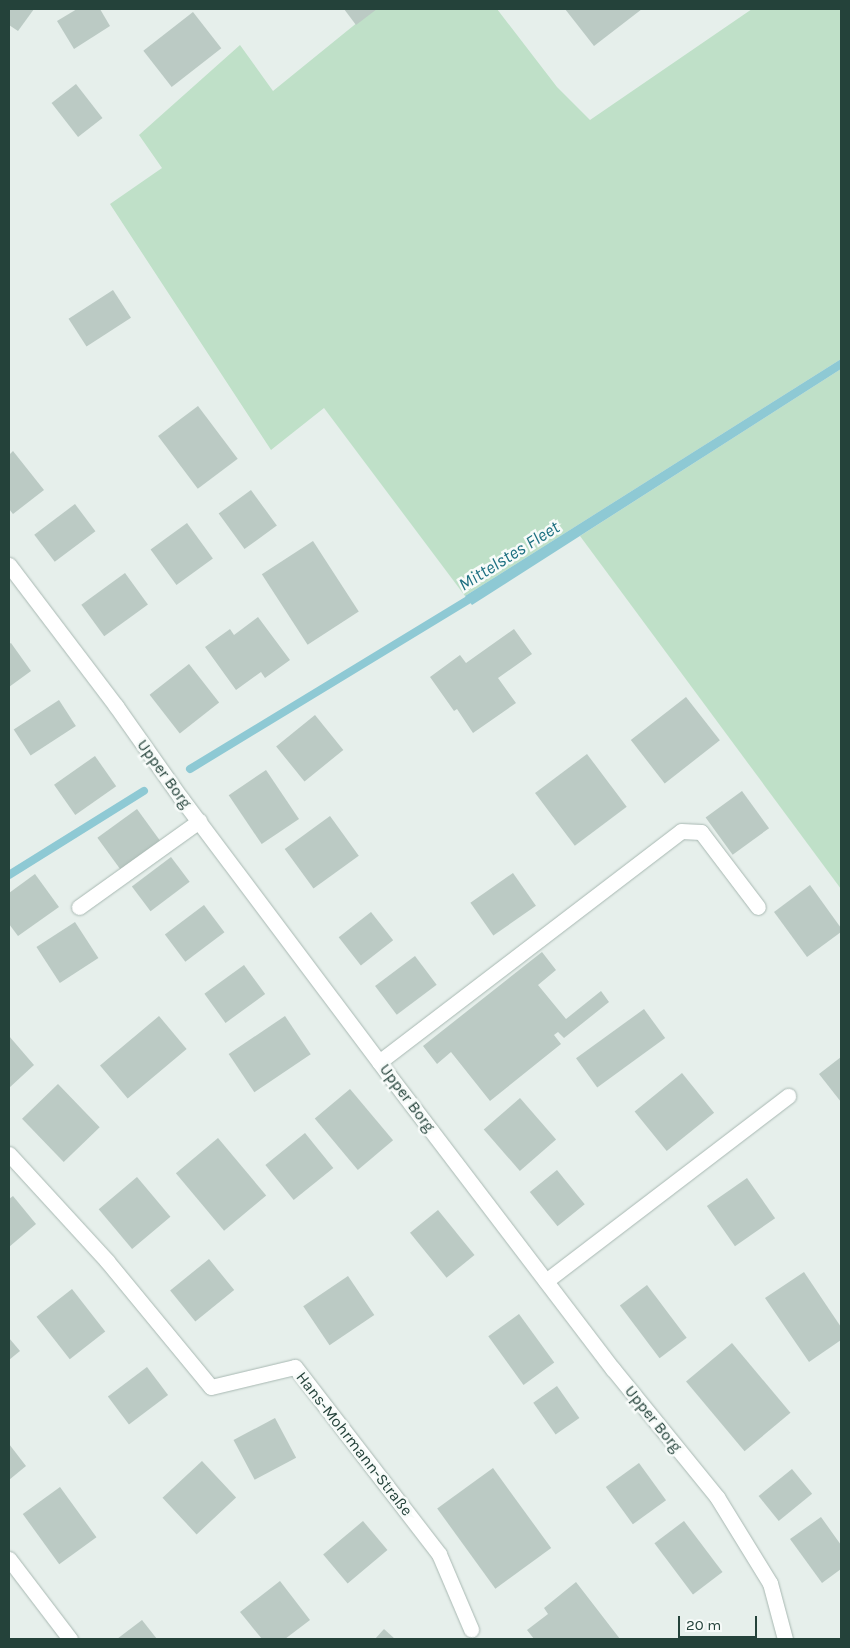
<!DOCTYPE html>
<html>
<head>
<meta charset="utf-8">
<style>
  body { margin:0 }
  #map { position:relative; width:850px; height:1648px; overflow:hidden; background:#e6efeb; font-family:Karla,sans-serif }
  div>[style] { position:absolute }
  .green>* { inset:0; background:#bfe0c8 }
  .water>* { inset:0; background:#8ec9d4 }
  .stream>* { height:8px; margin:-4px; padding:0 4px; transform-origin:4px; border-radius:4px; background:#8ec9d4 }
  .building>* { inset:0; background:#bbcac4; transform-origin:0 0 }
  .roads { filter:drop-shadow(0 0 1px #a8b8b2) drop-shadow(0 0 1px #a8b8b2) }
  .service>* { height:15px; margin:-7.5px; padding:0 7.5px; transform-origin:7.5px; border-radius:7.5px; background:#fff }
  .minor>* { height:15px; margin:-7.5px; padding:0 7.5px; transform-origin:7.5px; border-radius:7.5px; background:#fff }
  span { translate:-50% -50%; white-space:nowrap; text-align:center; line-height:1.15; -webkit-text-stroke:5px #f7fbf9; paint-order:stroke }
  .street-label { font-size:16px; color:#24423a }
  .water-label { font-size:18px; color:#1c6f80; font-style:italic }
  .frame { position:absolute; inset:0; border:10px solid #24423a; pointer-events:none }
  .scale { position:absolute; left:678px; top:1616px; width:79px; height:22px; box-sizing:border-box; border:2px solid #24423a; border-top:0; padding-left:6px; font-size:15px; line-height:18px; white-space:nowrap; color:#24423a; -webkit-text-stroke:4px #f7fbf9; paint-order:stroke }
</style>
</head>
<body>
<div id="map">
  <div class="green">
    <i style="clip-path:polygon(374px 9px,497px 9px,557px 87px,590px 120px,752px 9px,841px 9px,841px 359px,465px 596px,324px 408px,271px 450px,110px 204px,162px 168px,139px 135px,240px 45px,273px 91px)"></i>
    <i style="clip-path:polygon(841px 369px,841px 889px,580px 536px)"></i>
  </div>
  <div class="water">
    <i style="clip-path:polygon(841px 359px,841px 369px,472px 605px,465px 596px)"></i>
  </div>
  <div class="stream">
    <i style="left:190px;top:769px;width:335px;rotate:-31.3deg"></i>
    <i style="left:9px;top:875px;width:159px;rotate:-31.9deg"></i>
  </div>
  <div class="building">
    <i style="clip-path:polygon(9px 9px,34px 9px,18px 31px,9px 25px)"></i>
    <i style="clip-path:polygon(77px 9px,100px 9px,110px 26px,74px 49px,57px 21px)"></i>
    <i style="clip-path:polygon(344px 9px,377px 9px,356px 25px)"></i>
    <i style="clip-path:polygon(565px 9px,642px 9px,594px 46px)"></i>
    <i style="left:193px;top:12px;width:46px;height:63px;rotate:52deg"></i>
    <i style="left:76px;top:84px;width:43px;height:31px;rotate:52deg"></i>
    <i style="left:113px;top:290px;width:33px;height:53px;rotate:57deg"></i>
    <i style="left:198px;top:406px;width:66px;height:50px;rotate:53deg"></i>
    <i style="clip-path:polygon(13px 451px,44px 490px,13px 514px,9px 509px,9px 455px)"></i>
    <i style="left:251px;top:490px;width:44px;height:40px;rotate:54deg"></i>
    <i style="left:75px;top:504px;width:34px;height:51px;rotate:53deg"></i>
    <i style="left:187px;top:523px;width:44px;height:45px;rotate:54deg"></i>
    <i style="left:313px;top:541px;width:84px;height:61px;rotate:57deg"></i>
    <i style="left:125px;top:573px;width:39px;height:54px;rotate:54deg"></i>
    <i style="clip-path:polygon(258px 617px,290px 660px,265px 678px,261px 672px,236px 690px,205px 647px,230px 629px,234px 635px)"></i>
    <i style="clip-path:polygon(514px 629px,532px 654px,498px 678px,516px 703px,473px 733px,457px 709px,454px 711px,430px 677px,460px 655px,466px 663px)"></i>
    <i style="clip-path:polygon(11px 643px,31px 671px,9px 687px,9px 644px)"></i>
    <i style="left:189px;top:664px;width:49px;height:50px;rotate:52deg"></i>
    <i style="left:686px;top:697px;width:55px;height:70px;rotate:52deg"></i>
    <i style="left:59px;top:700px;width:31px;height:54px;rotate:57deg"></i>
    <i style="left:315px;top:715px;width:45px;height:50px;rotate:51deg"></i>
    <i style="left:587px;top:754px;width:66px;height:65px;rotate:53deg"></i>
    <i style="left:95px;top:756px;width:37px;height:50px;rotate:55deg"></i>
    <i style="left:266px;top:770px;width:59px;height:45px;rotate:56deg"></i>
    <i style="left:742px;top:791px;width:46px;height:45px;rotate:54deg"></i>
    <i style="left:137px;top:809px;width:39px;height:49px;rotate:54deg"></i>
    <i style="left:330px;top:816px;width:49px;height:56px;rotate:54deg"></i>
    <i style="left:171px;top:857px;width:31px;height:49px;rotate:53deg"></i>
    <i style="left:513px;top:873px;width:40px;height:52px;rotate:55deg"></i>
    <i style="clip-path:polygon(35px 874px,59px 907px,18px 936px,9px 924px,9px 893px)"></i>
    <i style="clip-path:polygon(810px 885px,841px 928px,841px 932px,807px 957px,774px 912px)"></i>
    <i style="left:204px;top:905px;width:34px;height:49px;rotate:53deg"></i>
    <i style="left:371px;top:912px;width:36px;height:41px;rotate:52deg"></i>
    <i style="left:75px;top:922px;width:43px;height:46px;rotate:57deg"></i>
    <i style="clip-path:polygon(542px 952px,556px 970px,538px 985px,566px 1019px,601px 991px,609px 1002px,564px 1038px,558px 1032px,554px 1035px,561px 1044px,490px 1101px,451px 1052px,437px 1064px,423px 1046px)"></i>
    <i style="left:415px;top:956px;width:36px;height:50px;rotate:53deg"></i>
    <i style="left:244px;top:965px;width:36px;height:49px;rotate:54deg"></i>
    <i style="left:644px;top:1009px;width:36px;height:84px;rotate:54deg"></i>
    <i style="left:159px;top:1016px;width:43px;height:77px;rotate:50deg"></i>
    <i style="left:285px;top:1016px;width:46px;height:68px;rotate:56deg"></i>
    <i style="clip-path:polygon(9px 1036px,34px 1065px,9px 1088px)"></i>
    <i style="clip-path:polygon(841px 1057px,841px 1102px,819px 1074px)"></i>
    <i style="left:682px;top:1073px;width:51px;height:61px;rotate:51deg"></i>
    <i style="left:58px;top:1084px;width:60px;height:50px;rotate:46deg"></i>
    <i style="left:350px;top:1089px;width:67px;height:46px;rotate:50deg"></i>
    <i style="left:520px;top:1098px;width:55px;height:48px;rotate:49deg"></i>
    <i style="left:305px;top:1133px;width:45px;height:51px;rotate:51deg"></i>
    <i style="left:218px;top:1138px;width:75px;height:55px;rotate:50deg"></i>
    <i style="left:557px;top:1170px;width:44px;height:35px;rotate:51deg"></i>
    <i style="left:137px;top:1177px;width:52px;height:50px;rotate:50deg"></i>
    <i style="left:747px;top:1178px;width:49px;height:49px;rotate:55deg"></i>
    <i style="clip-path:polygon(13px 1196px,36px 1224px,9px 1247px,9px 1199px)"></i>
    <i style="left:438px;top:1210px;width:58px;height:36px;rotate:51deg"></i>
    <i style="left:209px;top:1259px;width:40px;height:50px;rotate:51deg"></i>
    <i style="clip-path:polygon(804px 1272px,841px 1327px,841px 1340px,809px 1362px,765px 1298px)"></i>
    <i style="left:348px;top:1276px;width:47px;height:54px;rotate:56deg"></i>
    <i style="left:647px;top:1285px;width:66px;height:34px;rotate:53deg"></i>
    <i style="left:72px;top:1289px;width:54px;height:45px;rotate:52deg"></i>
    <i style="left:519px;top:1314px;width:60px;height:38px;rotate:54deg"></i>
    <i style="clip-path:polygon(9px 1338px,20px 1351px,9px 1360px)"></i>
    <i style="left:732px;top:1343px;width:91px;height:60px;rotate:50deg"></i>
    <i style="left:147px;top:1367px;width:35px;height:49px;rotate:53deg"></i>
    <i style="left:557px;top:1386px;width:39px;height:29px;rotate:55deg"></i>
    <i style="left:275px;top:1418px;width:45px;height:47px;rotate:62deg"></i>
    <i style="clip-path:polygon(9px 1444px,26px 1466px,9px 1480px)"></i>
    <i style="left:202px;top:1461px;width:50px;height:54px;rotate:47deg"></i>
    <i style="left:639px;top:1463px;width:46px;height:41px;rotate:54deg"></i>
    <i style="left:493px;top:1468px;width:99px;height:69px;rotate:54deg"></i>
    <i style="left:792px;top:1469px;width:32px;height:43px;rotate:51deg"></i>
    <i style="left:60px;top:1487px;width:62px;height:46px;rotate:54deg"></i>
    <i style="clip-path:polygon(821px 1517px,841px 1545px,841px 1569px,822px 1583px,790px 1539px)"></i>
    <i style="left:363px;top:1521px;width:38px;height:52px;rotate:50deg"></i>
    <i style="left:684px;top:1521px;width:64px;height:37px;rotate:53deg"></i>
    <i style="clip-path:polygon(280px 1581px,310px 1620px,285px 1639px,262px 1639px,240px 1612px)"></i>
    <i style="clip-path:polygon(576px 1582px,620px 1639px,534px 1639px,527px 1630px,548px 1614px,544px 1608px)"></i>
    <i style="clip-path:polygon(142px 1620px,157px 1639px,117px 1639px)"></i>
    <i style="clip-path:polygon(384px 1629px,395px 1639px,375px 1639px)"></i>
  </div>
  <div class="roads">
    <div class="service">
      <i style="left:79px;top:907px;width:148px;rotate:-35.6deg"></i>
      <i style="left:379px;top:1062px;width:380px;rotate:-37.4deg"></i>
      <i style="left:681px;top:831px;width:20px;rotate:3deg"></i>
      <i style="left:701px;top:832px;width:94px;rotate:52.8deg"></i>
      <i style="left:546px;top:1281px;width:305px;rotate:-37.4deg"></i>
    </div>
    <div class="minor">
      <i style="left:9px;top:565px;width:177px;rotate:52.8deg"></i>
      <i style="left:116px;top:706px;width:113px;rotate:54.8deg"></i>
      <i style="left:181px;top:798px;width:345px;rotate:53.1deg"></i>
      <i style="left:388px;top:1074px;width:371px;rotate:52.7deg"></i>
      <i style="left:613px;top:1369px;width:165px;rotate:50.9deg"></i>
      <i style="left:717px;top:1497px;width:101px;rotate:58.4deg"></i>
      <i style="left:770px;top:1583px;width:58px;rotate:75deg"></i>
      <i style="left:9px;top:1154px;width:145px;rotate:47.5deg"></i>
      <i style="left:107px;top:1261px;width:163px;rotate:50.5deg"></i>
      <i style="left:211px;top:1387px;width:86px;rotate:-13.4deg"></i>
      <i style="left:295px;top:1367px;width:236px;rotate:52.4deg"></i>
      <i style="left:439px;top:1554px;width:82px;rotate:66.9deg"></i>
      <i style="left:9px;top:1559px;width:101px;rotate:52.7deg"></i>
    </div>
  </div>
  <div class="street-label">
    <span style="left:164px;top:774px;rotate:54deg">Upper Borg</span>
    <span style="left:407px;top:1098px;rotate:53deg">Upper Borg</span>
    <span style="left:653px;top:1419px;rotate:51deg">Upper Borg</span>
    <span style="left:354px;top:1444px;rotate:52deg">Hans-Mohrmann-Straße</span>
  </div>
  <div class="water-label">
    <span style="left:509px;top:556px;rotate:-32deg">Mittelstes Fleet</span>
  </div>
  <div class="frame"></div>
  <div class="scale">20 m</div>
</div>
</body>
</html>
